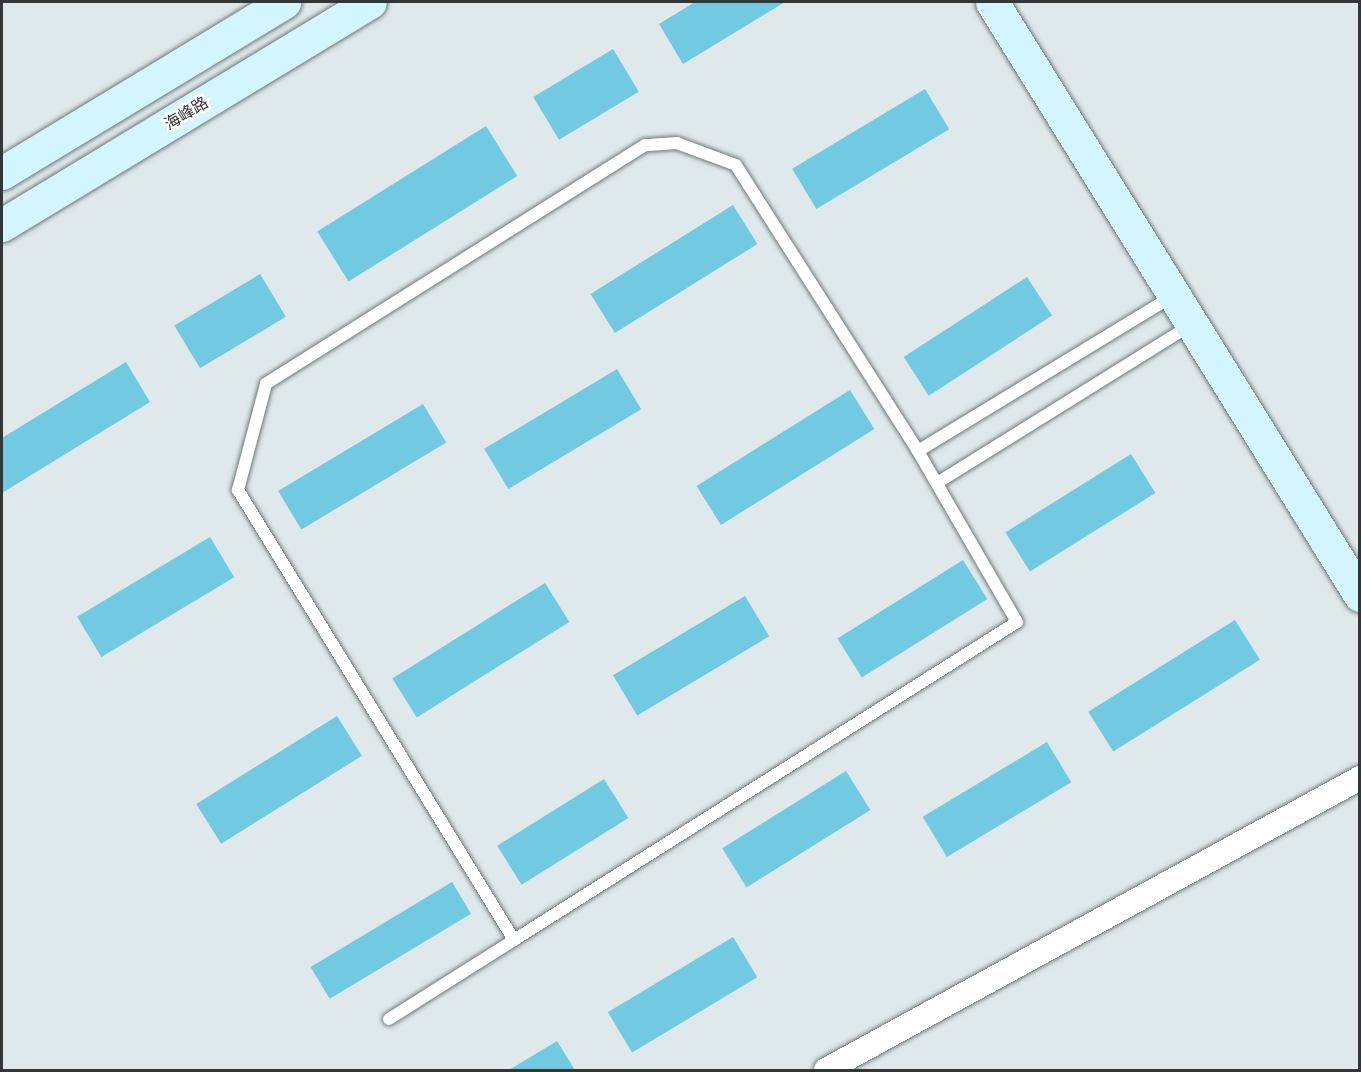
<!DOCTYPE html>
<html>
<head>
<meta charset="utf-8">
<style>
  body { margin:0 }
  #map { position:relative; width:1361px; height:1072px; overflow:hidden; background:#dfe8ea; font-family:Commissioner,"Noto Sans SC",sans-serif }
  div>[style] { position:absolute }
  .building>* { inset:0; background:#72c9e2; transform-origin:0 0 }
  .roads { filter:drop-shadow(0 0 2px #707779) drop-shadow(0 0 2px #707779) }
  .lane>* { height:12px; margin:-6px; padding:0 6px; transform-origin:6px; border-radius:6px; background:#fff }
  .street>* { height:24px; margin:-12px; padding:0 12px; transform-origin:12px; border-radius:12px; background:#fff }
  .secondary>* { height:33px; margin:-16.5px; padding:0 16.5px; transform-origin:16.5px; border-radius:16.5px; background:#d2f5fe }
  span { translate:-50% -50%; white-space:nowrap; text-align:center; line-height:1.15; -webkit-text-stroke:5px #fff; paint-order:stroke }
  .street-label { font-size:16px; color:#333637 }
  .frame { position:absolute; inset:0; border:3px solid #333637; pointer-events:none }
</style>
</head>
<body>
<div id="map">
  <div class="building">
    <i style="clip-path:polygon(695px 2px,785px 2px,683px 64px,659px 24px)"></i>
    <i style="left:613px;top:49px;width:50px;height:93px;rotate:59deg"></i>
    <i style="left:925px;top:89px;width:47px;height:155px;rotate:59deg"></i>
    <i style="left:486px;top:126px;width:59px;height:199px;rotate:58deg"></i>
    <i style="left:733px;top:205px;width:46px;height:168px;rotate:58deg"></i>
    <i style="left:260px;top:274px;width:50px;height:100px;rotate:59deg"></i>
    <i style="left:1027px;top:277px;width:46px;height:147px;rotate:57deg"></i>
    <i style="clip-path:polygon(126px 362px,150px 402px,2px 493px,2px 438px)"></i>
    <i style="left:617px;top:369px;width:47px;height:155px;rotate:59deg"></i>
    <i style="left:850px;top:390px;width:46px;height:181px;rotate:58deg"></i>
    <i style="left:423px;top:404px;width:45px;height:169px;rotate:59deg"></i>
    <i style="left:1131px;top:454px;width:46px;height:148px;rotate:58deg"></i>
    <i style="left:210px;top:537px;width:47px;height:155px;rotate:59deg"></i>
    <i style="left:963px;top:560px;width:46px;height:148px;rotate:58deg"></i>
    <i style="left:545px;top:583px;width:46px;height:180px;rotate:58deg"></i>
    <i style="left:745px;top:596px;width:47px;height:154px;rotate:59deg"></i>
    <i style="left:1235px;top:620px;width:47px;height:173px;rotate:58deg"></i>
    <i style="left:337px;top:716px;width:47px;height:166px;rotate:58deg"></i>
    <i style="left:1047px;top:742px;width:47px;height:145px;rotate:59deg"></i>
    <i style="left:846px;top:771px;width:46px;height:146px;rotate:58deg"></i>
    <i style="left:604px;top:779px;width:46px;height:126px;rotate:58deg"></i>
    <i style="left:452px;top:882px;width:37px;height:165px;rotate:59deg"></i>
    <i style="left:733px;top:937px;width:47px;height:146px;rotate:59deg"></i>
    <i style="clip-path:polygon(557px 1041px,575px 1070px,509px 1070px)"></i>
  </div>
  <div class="roads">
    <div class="lane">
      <i style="left:918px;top:451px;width:298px;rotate:-31.3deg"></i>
      <i style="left:937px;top:483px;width:299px;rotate:-31.9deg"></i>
      <i style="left:389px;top:1019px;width:148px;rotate:-32.3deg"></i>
      <i style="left:514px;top:940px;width:595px;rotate:-32.3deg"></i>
      <i style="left:1017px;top:622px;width:198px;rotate:-120.1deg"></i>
      <i style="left:918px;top:451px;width:339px;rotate:-122.5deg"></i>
      <i style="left:736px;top:165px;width:63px;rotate:-159.6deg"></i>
      <i style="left:677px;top:143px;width:32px;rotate:176deg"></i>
      <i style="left:645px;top:145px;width:448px;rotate:147.8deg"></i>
      <i style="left:266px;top:384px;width:110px;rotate:104.8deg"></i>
      <i style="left:238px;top:490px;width:528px;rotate:58.48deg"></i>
    </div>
    <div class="street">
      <i style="left:826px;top:1070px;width:609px;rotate:-28.67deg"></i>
    </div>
    <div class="secondary">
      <i style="left:992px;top:2px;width:698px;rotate:58.18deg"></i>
      <i style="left:2px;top:173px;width:330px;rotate:-31.2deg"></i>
      <i style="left:2px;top:225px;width:430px;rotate:-31.2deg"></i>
    </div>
  </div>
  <div class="street-label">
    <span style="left:186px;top:113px;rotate:-31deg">海峰路</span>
  </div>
  <div class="frame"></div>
</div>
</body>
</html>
